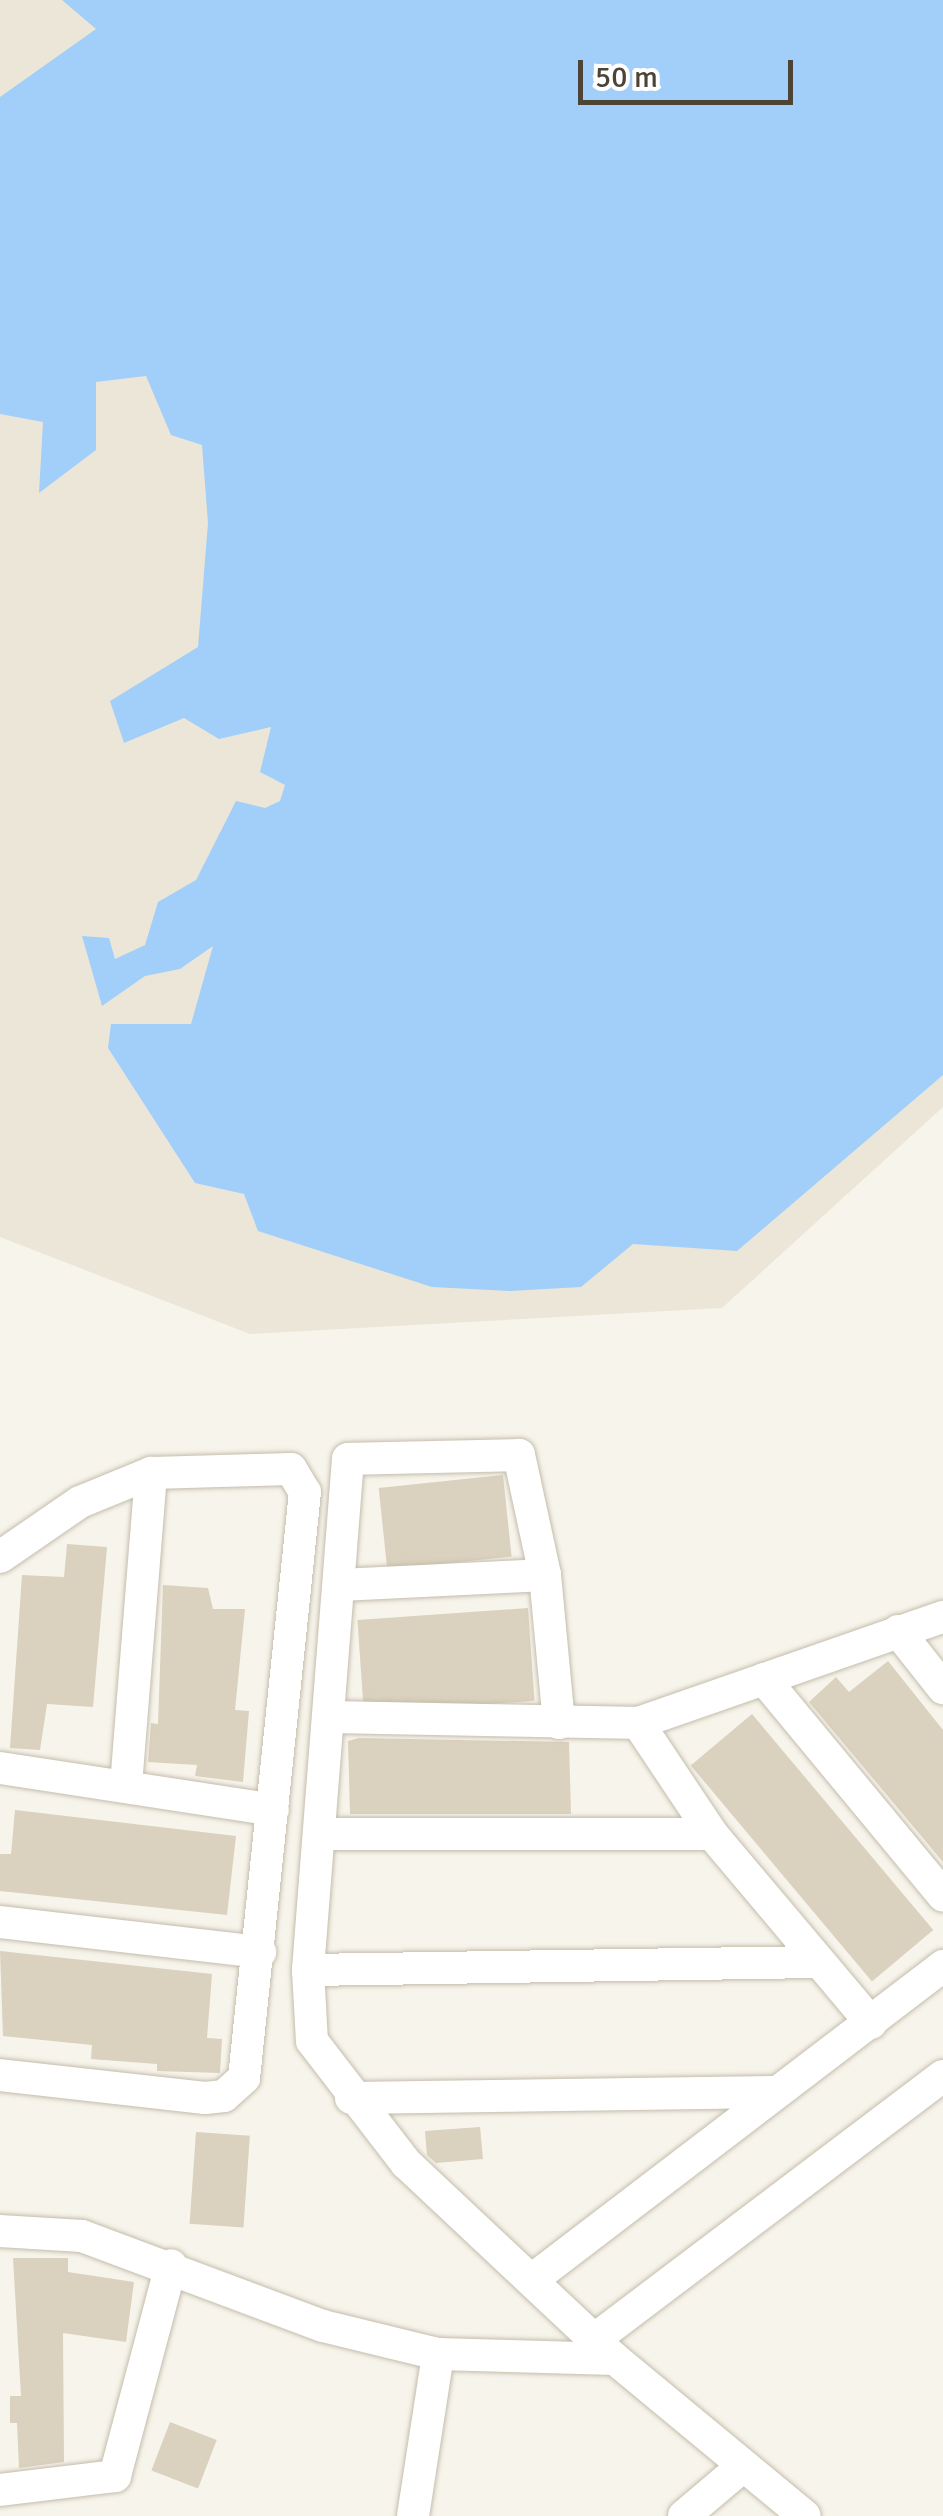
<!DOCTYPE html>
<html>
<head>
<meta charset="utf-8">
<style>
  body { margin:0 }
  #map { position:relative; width:943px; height:2516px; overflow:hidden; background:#f7f4eb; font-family:Signika,sans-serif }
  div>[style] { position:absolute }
  .residential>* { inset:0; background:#ebe6d8 }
  .water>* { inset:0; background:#a2cff9 }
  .building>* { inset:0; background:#dad1be; transform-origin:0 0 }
  .roads { filter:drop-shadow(0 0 2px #c4bdac) drop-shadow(0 0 2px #c4bdac) }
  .minor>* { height:32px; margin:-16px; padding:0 16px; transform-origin:16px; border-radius:16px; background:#fff }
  span { translate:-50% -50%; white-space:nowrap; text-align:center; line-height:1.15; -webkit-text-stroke:8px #fff; paint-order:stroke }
  .scale { position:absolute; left:578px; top:60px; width:215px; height:45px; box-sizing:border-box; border:5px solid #4c4537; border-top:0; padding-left:12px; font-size:30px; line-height:35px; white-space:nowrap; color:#4c4537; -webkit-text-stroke:8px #fff; paint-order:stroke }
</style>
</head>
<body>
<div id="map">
  <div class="residential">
    <i style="clip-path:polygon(0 0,943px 0,943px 1107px,722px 1308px,250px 1334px,0 1237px)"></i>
  </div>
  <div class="water">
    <i style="clip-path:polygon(62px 0,943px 0,943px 1075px,737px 1251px,633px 1244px,581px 1287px,510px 1291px,432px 1287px,258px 1231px,244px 1194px,195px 1183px,108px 1048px,111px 1024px,191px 1024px,213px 946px,180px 969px,145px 976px,102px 1006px,82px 936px,109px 938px,115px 959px,145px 945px,158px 902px,196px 880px,236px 801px,265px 808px,280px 801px,285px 785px,260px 772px,271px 727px,219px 739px,184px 718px,124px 743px,110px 701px,198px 647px,208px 523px,202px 445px,171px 435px,146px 376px,96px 382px,96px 450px,39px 493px,43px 422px,0 414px,0 97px,96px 29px)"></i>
  </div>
  <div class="building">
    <i style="left:503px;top:1475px;width:82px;height:125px;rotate:84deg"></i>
    <i style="clip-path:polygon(67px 1544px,107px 1547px,93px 1707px,47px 1704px,40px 1750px,10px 1748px,22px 1575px,64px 1577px)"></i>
    <i style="clip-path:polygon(163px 1585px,208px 1588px,213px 1609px,245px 1609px,235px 1710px,249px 1711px,243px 1782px,195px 1776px,197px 1765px,148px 1762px,151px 1723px,158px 1724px)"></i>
    <i style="left:528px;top:1608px;width:93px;height:171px;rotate:86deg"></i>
    <i style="clip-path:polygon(888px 1661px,943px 1730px,943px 1862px,809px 1702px,836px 1677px,849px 1692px)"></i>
    <i style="left:752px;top:1714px;width:282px;height:80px;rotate:50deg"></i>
    <i style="clip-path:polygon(359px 1738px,569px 1742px,571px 1814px,350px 1814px,348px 1741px)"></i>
    <i style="clip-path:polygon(15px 1810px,236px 1836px,227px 1915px,0 1891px,0 1854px,11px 1854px)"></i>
    <i style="clip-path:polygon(0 1951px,212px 1974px,207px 2038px,222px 2039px,220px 2073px,157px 2071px,157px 2064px,91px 2059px,92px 2045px,3px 2036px)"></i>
    <i style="clip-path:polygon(480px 2127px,483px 2159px,436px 2163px,427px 2155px,425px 2131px)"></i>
    <i style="left:196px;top:2132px;width:54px;height:92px;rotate:4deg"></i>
    <i style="clip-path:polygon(13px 2258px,68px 2258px,68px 2272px,134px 2282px,126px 2342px,63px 2333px,64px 2462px,19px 2468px,17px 2423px,10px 2423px,10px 2396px,21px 2396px)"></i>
    <i style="left:170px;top:2422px;width:50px;height:52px;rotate:21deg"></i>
  </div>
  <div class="roads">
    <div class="minor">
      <i style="left:0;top:1557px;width:97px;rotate:-34.5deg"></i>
      <i style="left:80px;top:1502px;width:77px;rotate:-22.2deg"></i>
      <i style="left:151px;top:1473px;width:140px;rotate:-1.6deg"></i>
      <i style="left:291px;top:1469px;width:27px;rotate:59deg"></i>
      <i style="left:305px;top:1492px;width:589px;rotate:95.94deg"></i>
      <i style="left:244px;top:2078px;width:27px;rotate:138deg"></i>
      <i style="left:224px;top:2096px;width:19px;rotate:174deg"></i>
      <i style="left:205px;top:2098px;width:206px;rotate:-173.6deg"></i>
      <i style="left:341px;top:1585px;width:204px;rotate:-2.8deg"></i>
      <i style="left:898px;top:1631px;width:73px;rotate:51.7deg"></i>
      <i style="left:764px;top:1679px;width:281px;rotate:50.4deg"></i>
      <i style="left:333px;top:1717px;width:305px;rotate:1.1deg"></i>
      <i style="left:638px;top:1723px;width:133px;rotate:56.3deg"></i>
      <i style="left:712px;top:1834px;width:247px;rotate:49.9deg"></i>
      <i style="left:559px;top:1723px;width:149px;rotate:-95.4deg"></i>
      <i style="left:545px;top:1575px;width:123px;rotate:-102.2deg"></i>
      <i style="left:519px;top:1455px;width:171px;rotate:178.7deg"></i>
      <i style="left:348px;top:1459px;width:513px;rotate:94.48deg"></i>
      <i style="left:308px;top:1970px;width:71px;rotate:86.8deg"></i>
      <i style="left:312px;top:2041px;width:154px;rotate:52.4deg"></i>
      <i style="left:406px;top:2163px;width:287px;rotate:43.2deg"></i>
      <i style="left:615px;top:2359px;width:246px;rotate:39.6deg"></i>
      <i style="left:638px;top:1723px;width:323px;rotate:-19.2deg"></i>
      <i style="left:0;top:1768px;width:276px;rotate:8.7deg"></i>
      <i style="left:126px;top:1785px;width:313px;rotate:-85.4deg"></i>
      <i style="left:323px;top:1834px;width:389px"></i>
      <i style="left:0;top:1922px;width:262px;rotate:6.6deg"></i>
      <i style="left:308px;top:1970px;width:509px;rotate:-0.9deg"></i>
      <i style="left:351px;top:2098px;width:424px;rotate:-0.8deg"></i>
      <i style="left:0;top:2231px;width:82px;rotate:3.5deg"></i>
      <i style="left:82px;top:2236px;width:257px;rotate:20.5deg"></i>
      <i style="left:323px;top:2326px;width:118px;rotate:13.7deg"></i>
      <i style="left:438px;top:2354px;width:177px;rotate:1.6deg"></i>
      <i style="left:533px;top:2279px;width:516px;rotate:-37.36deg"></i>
      <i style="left:595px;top:2339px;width:436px;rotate:-37.1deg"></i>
      <i style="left:0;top:2490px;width:116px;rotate:-6.9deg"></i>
      <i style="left:115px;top:2476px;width:218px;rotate:-75.1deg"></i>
      <i style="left:413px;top:2516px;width:164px;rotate:-81.2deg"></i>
      <i style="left:684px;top:2516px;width:77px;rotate:-40.3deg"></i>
    </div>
  </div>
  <div class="scale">50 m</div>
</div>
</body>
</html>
